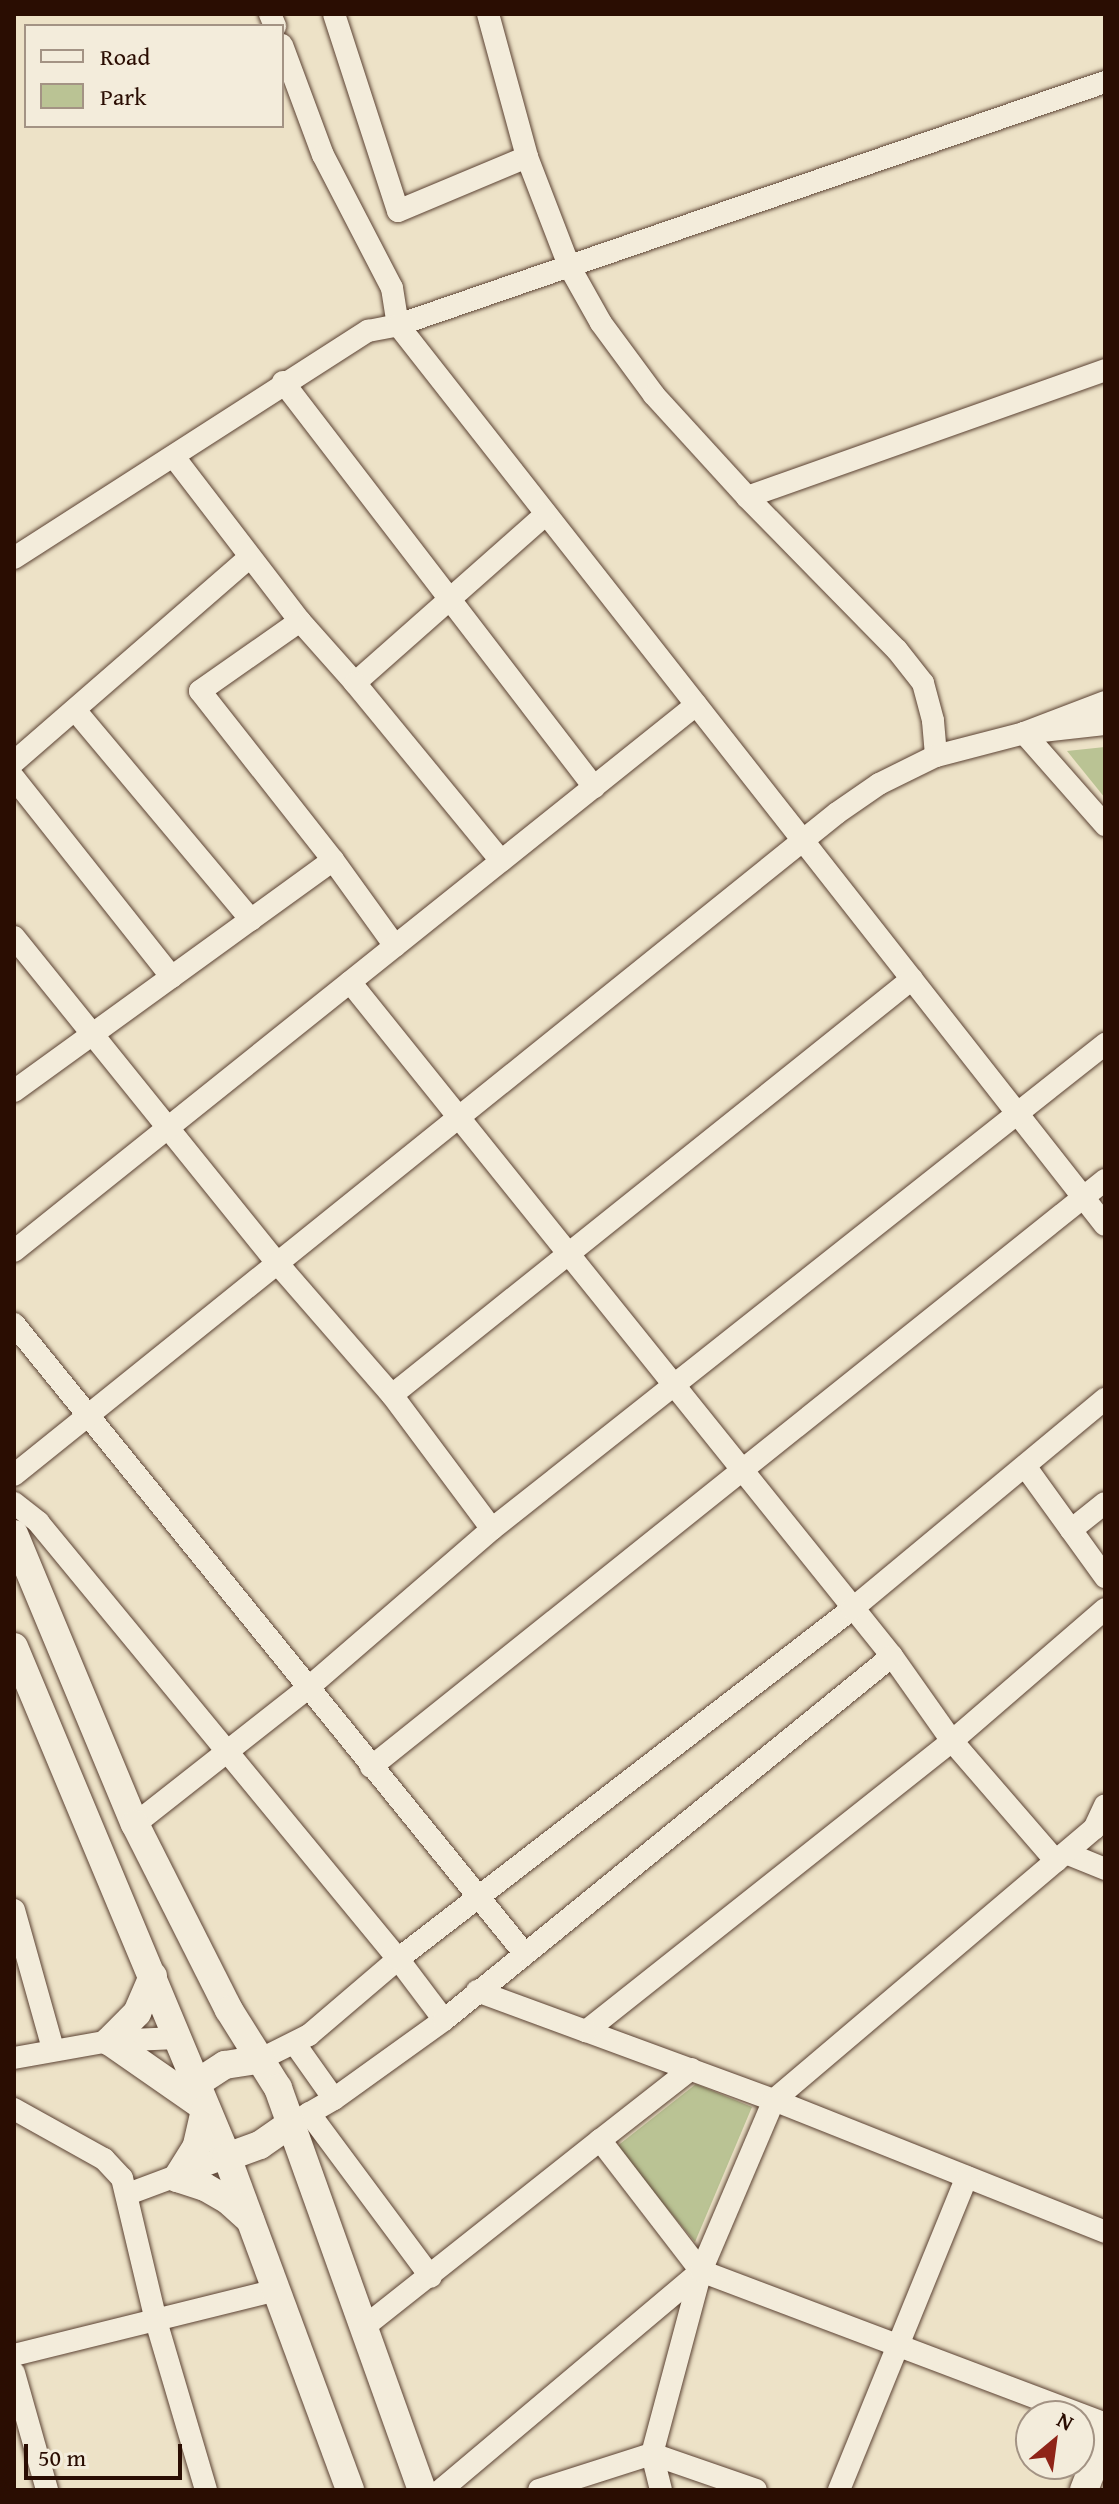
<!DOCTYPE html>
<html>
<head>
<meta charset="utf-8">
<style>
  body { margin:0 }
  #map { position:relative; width:1119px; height:2504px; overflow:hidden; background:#ede2c7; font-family:"Gentium Book Plus",serif }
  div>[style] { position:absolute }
  .green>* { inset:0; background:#bac394 }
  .roads { filter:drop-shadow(0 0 2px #5b4233) drop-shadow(0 0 2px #5b4233) }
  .minor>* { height:22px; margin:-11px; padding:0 11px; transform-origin:11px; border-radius:11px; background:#f3ecdb }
  .tertiary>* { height:28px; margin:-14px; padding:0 14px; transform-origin:14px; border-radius:14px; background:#f3ecdb }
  span { translate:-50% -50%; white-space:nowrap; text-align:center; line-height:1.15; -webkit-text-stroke:8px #f3ecdb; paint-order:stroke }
  .frame { position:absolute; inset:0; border:16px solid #2a0d02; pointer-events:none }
  .legend { position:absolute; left:24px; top:24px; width:260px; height:104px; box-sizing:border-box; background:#f3ecdb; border:2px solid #a39384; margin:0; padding:10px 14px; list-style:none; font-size:24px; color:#2a0d02 }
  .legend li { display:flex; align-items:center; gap:16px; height:40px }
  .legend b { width:40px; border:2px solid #a39384 }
  .north { position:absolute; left:1015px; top:2400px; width:80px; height:80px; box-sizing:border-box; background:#f3ecdb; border:2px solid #a39384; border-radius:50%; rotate:29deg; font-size:22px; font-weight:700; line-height:32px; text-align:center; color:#2a0d02 }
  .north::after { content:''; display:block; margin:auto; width:28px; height:36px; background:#8f2418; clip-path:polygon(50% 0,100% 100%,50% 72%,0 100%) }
  .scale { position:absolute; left:24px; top:2444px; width:158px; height:36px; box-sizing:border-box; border:4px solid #2a0d02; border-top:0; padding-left:10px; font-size:24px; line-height:28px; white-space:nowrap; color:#2a0d02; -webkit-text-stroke:6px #f3ecdb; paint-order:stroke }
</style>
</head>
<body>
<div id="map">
  <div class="green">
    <i style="clip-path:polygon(1105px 747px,1105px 798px,1067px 751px)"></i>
    <i style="clip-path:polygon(696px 2084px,752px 2107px,695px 2242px,616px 2147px)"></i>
  </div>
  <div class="roads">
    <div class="minor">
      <i style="left:270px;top:14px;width:13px;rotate:67deg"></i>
      <i style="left:334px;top:14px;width:207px;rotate:72deg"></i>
      <i style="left:398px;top:211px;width:140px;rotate:-22.7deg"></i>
      <i style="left:488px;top:14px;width:148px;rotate:74.7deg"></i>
      <i style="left:527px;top:157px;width:117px;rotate:68.9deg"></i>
      <i style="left:569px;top:266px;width:65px;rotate:60.7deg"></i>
      <i style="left:601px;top:323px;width:89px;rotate:53.6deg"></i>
      <i style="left:654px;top:395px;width:138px;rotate:47.6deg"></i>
      <i style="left:747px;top:497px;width:214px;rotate:45.6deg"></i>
      <i style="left:897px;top:650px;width:42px;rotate:51.8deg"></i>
      <i style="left:923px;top:683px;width:39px;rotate:75deg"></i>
      <i style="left:933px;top:721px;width:35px;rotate:85deg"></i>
      <i style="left:282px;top:45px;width:117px;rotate:69.6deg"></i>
      <i style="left:323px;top:155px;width:150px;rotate:62.6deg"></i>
      <i style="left:392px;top:288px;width:37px;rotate:81deg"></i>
      <i style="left:398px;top:325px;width:1144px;rotate:51.85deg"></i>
      <i style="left:283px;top:382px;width:511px;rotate:52.48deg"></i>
      <i style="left:174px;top:457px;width:207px;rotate:52.5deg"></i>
      <i style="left:747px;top:497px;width:380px;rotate:-19.5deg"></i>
      <i style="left:14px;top:558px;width:421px;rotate:-32.7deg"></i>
      <i style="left:368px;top:331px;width:31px;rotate:-11deg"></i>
      <i style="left:398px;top:325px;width:748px;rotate:-18.97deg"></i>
      <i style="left:355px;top:683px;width:255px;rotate:-41.5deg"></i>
      <i style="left:1105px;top:702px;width:87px;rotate:159.1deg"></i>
      <i style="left:1024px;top:733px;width:123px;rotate:48.6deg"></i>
      <i style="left:75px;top:710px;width:274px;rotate:50deg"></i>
      <i style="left:14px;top:762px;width:311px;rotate:-41deg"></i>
      <i style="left:14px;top:778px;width:254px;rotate:51.6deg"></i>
      <i style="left:14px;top:937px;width:420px;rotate:51.1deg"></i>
      <i style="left:278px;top:1264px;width:174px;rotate:49deg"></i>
      <i style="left:392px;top:1395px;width:167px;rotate:53.3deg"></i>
      <i style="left:395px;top:946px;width:106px;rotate:-125.8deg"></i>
      <i style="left:333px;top:860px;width:215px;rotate:-128.2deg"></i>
      <i style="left:200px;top:691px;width:122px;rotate:-35deg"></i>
      <i style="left:300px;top:621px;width:83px;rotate:48.4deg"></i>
      <i style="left:355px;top:683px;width:230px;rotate:50.6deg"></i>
      <i style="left:350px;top:982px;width:865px;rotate:51.2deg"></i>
      <i style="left:892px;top:1656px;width:104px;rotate:54.8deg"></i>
      <i style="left:952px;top:1741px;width:159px;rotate:49.1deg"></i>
      <i style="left:14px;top:1091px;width:394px;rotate:-35.9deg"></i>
      <i style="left:14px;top:1251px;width:874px;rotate:-38.68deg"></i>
      <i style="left:14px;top:1324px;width:810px;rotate:50.96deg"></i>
      <i style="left:392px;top:1395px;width:666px;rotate:-38.66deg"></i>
      <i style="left:1025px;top:1466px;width:137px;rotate:54.2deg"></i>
      <i style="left:14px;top:1475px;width:1056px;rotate:-38.81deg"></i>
      <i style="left:837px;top:813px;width:51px;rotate:-34.6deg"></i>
      <i style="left:879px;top:784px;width:64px;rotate:-26.2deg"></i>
      <i style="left:936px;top:756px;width:91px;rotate:-14.6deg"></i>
      <i style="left:1024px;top:733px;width:81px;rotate:-6.3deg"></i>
      <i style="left:14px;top:1503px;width:31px;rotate:38deg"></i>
      <i style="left:38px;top:1522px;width:566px;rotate:50.52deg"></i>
      <i style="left:398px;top:1959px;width:76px;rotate:53deg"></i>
      <i style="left:1071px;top:1530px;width:43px;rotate:-38.5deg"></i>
      <i style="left:1105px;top:1609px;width:202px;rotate:139.2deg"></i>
      <i style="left:952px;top:1741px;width:467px;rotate:141.6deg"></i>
      <i style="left:586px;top:2031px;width:200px;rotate:20.2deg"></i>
      <i style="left:774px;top:2100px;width:356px;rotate:21.7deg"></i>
      <i style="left:371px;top:1767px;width:940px;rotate:-38.65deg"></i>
      <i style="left:135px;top:1824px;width:221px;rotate:-38.2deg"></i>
      <i style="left:309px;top:1687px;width:242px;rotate:-40.8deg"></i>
      <i style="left:492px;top:1529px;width:782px;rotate:-38.35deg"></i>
      <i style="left:1066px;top:1853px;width:42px;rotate:22.3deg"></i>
      <i style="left:14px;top:1910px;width:144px;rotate:74.3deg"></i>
      <i style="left:477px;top:1991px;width:116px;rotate:20.2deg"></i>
      <i style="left:295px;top:2044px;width:67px;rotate:54.7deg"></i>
      <i style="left:14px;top:2058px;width:97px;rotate:-10.1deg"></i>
      <i style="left:109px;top:2041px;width:68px;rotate:-2.5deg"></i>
      <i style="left:261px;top:2059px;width:54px;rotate:-26.6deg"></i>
      <i style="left:309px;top:2035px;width:117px;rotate:-40.5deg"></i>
      <i style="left:398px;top:1959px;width:573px;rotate:-37.63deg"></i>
      <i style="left:852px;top:1609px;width:329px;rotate:-39.7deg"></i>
      <i style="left:691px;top:2069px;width:115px;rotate:142deg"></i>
      <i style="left:600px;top:2140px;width:165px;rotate:52.4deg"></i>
      <i style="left:701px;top:2271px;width:432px;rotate:20.7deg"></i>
      <i style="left:14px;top:2109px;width:103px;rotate:29.1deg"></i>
      <i style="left:104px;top:2159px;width:26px;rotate:47deg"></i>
      <i style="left:122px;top:2178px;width:147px;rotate:76.6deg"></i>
      <i style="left:156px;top:2321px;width:176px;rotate:73.5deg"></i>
      <i style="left:309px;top:2113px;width:204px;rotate:53.4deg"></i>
      <i style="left:289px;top:2125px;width:52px;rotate:-30deg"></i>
      <i style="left:334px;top:2099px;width:135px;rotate:-35.7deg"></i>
      <i style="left:444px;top:2020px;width:577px;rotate:-39.09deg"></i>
      <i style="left:128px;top:2194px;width:106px;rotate:-20.5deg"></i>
      <i style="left:364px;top:2327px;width:301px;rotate:-38.4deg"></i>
      <i style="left:14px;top:2355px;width:270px;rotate:-13.9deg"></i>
      <i style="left:14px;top:2373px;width:122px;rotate:74.2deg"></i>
      <i style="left:441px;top:2490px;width:340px;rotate:-40.1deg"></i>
      <i style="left:539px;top:2490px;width:119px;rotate:-17.7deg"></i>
      <i style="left:652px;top:2454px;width:110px;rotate:19.1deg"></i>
      <i style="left:661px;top:2490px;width:37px;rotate:-104deg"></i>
      <i style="left:652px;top:2454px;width:189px;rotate:-75deg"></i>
      <i style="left:701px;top:2271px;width:186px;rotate:-66.9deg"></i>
      <i style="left:774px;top:2100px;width:419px;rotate:-40.3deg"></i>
      <i style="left:1094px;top:1829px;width:26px;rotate:-65deg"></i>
      <i style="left:839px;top:2490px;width:338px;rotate:-67.8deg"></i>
    </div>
    <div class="tertiary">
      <i style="left:14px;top:1534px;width:314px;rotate:67.4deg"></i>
      <i style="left:135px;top:1824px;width:208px;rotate:63.2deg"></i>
      <i style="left:229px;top:2010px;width:92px;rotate:57.9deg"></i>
      <i style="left:278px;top:2088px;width:427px;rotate:70.3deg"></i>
      <i style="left:14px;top:1647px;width:553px;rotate:67.33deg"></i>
      <i style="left:227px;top:2157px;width:355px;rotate:69.7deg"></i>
      <i style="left:153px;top:1976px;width:40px;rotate:113.4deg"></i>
      <i style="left:137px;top:2013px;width:40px;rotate:135deg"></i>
      <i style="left:109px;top:2041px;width:116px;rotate:34.8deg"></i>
      <i style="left:194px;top:2085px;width:37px;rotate:-33deg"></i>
      <i style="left:225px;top:2065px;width:36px;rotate:-9deg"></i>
      <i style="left:205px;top:2110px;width:37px;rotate:103deg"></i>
      <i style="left:197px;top:2146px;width:38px;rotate:122deg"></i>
      <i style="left:177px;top:2178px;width:29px;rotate:18deg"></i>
      <i style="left:205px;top:2187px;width:28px;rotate:30deg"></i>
      <i style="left:229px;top:2201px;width:28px;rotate:42deg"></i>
      <i style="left:227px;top:2157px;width:35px;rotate:-20deg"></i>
      <i style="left:260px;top:2145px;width:35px;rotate:-35deg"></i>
      <i style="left:1084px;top:2490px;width:58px;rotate:-68.7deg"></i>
    </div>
  </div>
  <div class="frame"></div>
  <ul class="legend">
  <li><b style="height:10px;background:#f3ecdb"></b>Road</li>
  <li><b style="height:22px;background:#bac394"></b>Park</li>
  </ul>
  <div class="north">N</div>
  <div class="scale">50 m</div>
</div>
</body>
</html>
